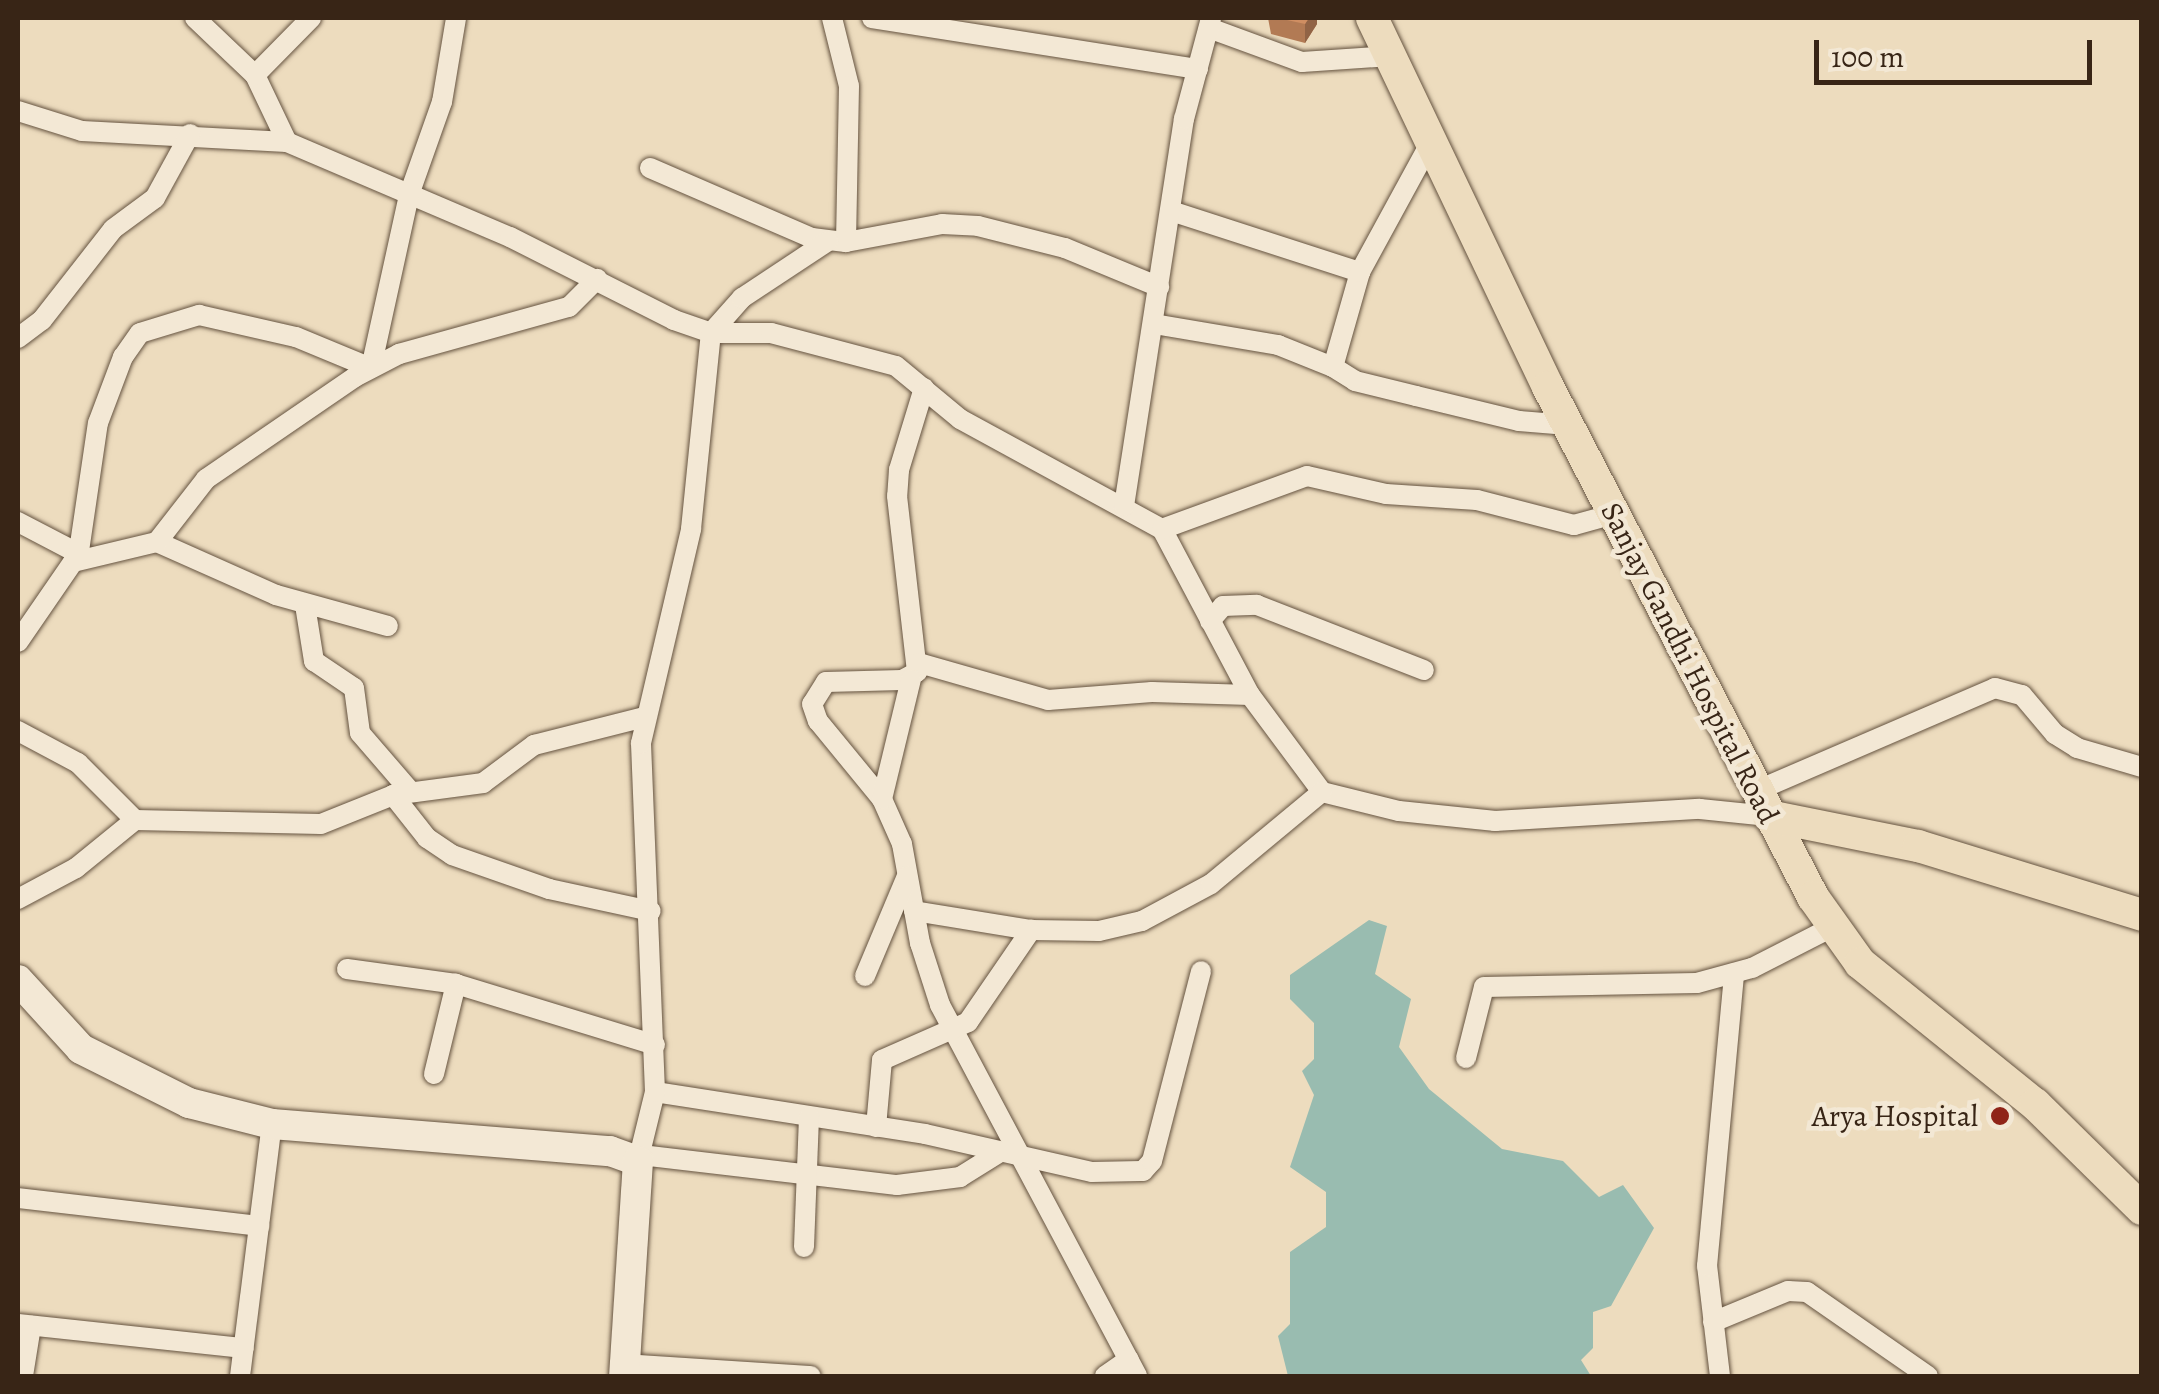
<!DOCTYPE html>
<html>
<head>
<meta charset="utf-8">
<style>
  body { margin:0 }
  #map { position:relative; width:2159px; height:1394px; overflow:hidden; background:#eddcbe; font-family:Alegreya,serif }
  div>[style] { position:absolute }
  .water>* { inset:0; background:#99bcb0 }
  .roads { filter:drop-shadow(0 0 2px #655340) drop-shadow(0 0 2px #655340) }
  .street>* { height:20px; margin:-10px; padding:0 10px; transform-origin:10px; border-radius:10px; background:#f3e8d5 }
  .secondary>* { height:30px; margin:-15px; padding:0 15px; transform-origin:15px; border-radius:15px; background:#f3e8d5 }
  .primary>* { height:32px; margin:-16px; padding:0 16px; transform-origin:16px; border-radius:16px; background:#eddcbe }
  .wall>* { inset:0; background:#b27a54 }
  .shaded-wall>* { inset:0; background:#916345 }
  .building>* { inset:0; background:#cf8e62 }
  .dots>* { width:28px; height:28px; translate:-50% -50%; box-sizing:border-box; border:5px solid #f3e8d5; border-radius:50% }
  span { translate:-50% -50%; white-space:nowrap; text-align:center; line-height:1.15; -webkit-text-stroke:9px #f3e8d5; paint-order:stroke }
  .street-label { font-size:30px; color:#382516 }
  .poi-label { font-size:30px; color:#382516 }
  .right { translate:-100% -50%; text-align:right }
  .frame { position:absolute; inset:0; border:20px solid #382516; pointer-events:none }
  .scale { position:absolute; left:1814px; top:40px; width:278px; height:45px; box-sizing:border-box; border:5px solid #382516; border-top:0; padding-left:12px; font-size:30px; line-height:35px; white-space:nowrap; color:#382516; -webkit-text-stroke:8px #f3e8d5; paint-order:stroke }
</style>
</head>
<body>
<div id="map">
  <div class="water">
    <i style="clip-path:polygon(1369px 920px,1387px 926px,1375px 974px,1411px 999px,1399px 1047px,1429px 1089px,1502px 1149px,1563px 1161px,1599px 1197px,1623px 1185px,1654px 1228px,1611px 1306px,1593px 1312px,1593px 1348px,1581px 1360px,1591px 1376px,1288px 1376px,1278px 1336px,1290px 1324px,1290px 1252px,1326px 1227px,1326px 1192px,1290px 1167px,1314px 1095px,1302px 1071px,1314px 1059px,1314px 1023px,1290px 999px,1290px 975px)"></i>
  </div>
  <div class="roads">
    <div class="street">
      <i style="left:195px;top:18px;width:83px;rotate:43.5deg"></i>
      <i style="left:255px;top:75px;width:74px;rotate:64.5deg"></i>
      <i style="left:287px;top:142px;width:242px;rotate:23.1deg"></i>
      <i style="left:510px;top:237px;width:184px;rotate:26.8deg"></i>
      <i style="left:674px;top:320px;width:39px;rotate:19deg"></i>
      <i style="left:711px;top:333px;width:60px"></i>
      <i style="left:771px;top:333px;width:129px;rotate:14.8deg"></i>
      <i style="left:896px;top:366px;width:83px;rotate:39.6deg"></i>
      <i style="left:960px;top:419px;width:230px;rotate:28.6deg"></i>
      <i style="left:1162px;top:529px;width:188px;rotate:62.1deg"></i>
      <i style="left:1250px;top:695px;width:121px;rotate:53.4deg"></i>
      <i style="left:1322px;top:792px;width:79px;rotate:13.9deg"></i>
      <i style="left:1399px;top:811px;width:97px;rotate:5.9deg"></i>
      <i style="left:1495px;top:821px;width:205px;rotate:-3.4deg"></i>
      <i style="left:1700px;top:809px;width:69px;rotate:5.8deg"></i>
      <i style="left:832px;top:18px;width:70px;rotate:76deg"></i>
      <i style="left:849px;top:86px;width:156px;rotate:91.1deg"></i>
      <i style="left:872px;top:18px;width:330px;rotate:8.9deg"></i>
      <i style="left:1209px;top:28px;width:99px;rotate:20.1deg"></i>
      <i style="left:1302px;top:62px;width:89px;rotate:-3.9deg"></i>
      <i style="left:255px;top:75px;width:80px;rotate:-45.5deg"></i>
      <i style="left:18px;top:111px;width:67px;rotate:17.4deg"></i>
      <i style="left:82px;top:131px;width:205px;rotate:3.1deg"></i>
      <i style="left:650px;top:168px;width:176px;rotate:23.4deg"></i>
      <i style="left:812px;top:238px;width:34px;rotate:7deg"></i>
      <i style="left:846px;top:242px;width:98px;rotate:-10.6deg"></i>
      <i style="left:942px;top:224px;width:36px;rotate:3deg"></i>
      <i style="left:978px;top:226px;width:90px;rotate:14.2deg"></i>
      <i style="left:1065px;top:248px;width:102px;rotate:22.5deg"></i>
      <i style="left:1171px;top:211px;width:199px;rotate:17.9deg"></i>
      <i style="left:1154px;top:324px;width:126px;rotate:9.6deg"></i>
      <i style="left:1278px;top:345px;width:59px;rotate:21.8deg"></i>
      <i style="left:1333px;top:367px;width:99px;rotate:-74.1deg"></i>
      <i style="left:1360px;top:272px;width:148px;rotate:-61.4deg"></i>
      <i style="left:18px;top:338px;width:30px;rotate:-37deg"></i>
      <i style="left:42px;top:320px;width:115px;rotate:-52deg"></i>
      <i style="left:113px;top:229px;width:52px;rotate:-36.4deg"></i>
      <i style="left:155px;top:198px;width:73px;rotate:-61.3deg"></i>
      <i style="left:1333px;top:367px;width:26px;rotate:32deg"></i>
      <i style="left:1355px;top:381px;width:63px;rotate:13.8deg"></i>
      <i style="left:1416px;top:396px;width:106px;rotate:13.6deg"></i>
      <i style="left:1519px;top:421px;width:49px;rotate:4.7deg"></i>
      <i style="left:924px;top:388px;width:86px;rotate:107deg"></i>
      <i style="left:899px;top:470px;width:26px;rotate:94deg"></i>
      <i style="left:897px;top:496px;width:177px;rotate:83.5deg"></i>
      <i style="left:917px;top:672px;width:17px;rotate:152deg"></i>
      <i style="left:902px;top:680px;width:76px;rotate:178.5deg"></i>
      <i style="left:826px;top:682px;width:26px;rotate:122deg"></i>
      <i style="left:812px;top:704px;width:18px;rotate:71deg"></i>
      <i style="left:818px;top:721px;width:101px;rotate:50.6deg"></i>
      <i style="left:882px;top:799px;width:49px;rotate:66deg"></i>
      <i style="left:902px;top:844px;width:101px;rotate:79.7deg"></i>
      <i style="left:920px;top:943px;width:65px;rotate:72.1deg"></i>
      <i style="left:940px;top:1005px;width:420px;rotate:62deg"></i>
      <i style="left:1124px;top:506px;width:392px;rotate:-81.2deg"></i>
      <i style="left:1184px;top:119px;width:105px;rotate:-75deg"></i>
      <i style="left:18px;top:522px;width:76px;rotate:27.6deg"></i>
      <i style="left:1162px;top:529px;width:154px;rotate:-20.1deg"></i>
      <i style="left:1307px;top:476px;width:81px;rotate:12.8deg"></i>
      <i style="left:1386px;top:494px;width:91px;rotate:3.8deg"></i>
      <i style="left:1477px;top:500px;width:100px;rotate:14.5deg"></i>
      <i style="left:1574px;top:525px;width:41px;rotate:-15.4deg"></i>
      <i style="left:157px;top:542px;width:130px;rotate:24deg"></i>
      <i style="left:276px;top:595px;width:116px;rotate:15.5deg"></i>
      <i style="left:79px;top:551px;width:129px;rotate:-81.6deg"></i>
      <i style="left:98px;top:423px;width:71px;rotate:-69.3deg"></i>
      <i style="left:123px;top:357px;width:29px;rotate:-55deg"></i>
      <i style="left:140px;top:333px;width:62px;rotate:-17deg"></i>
      <i style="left:199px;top:315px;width:99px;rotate:12.8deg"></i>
      <i style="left:296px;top:337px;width:81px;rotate:22.5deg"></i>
      <i style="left:371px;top:368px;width:177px;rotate:-77.6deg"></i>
      <i style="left:409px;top:195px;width:99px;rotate:-70.5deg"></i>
      <i style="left:442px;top:102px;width:85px;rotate:-80.5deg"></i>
      <i style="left:305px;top:605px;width:57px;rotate:80.9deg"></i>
      <i style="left:314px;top:661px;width:48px;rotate:34deg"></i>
      <i style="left:354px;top:688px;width:45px;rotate:82.4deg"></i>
      <i style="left:360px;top:733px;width:78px;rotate:49.2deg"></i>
      <i style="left:1210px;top:621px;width:20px;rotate:-49deg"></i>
      <i style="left:1223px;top:606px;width:34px;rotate:-2deg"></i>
      <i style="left:1257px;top:605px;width:179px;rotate:21.3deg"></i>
      <i style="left:18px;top:642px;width:97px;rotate:-55.5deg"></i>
      <i style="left:73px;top:562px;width:86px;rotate:-13.4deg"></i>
      <i style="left:157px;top:542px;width:80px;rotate:-52.1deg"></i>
      <i style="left:206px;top:479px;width:181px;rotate:-34.4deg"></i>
      <i style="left:355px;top:377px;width:50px;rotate:-27.6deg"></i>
      <i style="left:399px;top:354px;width:176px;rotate:-15.5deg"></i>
      <i style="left:569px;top:307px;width:40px;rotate:-45deg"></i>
      <i style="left:919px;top:663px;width:134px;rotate:16deg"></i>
      <i style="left:1048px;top:700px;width:104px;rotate:-4.4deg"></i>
      <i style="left:1152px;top:692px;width:98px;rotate:1.8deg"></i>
      <i style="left:18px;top:731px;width:68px;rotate:28.1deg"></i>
      <i style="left:78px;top:763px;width:81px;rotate:45deg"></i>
      <i style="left:1756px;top:791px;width:260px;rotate:-23.3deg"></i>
      <i style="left:1995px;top:688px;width:28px;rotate:15deg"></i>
      <i style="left:2022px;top:695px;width:51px;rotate:49.8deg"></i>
      <i style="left:2055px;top:734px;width:26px;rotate:32deg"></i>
      <i style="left:2077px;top:748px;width:68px;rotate:16.3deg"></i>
      <i style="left:393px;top:795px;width:55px;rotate:51.7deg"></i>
      <i style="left:427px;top:838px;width:30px;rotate:34deg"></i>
      <i style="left:452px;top:855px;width:103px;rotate:19.3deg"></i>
      <i style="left:549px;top:889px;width:104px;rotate:12.2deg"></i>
      <i style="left:882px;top:799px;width:123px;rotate:-76.4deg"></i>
      <i style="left:18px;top:899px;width:66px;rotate:-28.1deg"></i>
      <i style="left:76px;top:868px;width:76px;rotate:-39.1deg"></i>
      <i style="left:135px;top:820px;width:186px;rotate:1.2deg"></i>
      <i style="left:321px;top:824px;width:78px;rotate:-21.9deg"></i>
      <i style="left:393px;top:795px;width:91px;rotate:-7.6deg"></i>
      <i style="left:483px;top:783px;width:64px;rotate:-36.7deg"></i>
      <i style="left:534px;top:745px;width:114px;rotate:-14.2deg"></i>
      <i style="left:914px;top:911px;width:119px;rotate:9.2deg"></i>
      <i style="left:1031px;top:930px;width:68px;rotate:0.8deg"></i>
      <i style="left:1099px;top:931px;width:44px;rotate:-13.1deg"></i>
      <i style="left:1142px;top:921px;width:78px;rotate:-28.2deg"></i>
      <i style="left:1211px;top:884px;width:144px;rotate:-39.7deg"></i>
      <i style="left:347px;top:969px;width:110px;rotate:7.8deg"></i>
      <i style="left:456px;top:984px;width:208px;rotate:17deg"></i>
      <i style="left:865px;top:976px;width:108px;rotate:-67.2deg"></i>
      <i style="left:1466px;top:1058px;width:73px;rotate:-75.8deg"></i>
      <i style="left:1484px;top:987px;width:213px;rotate:-1.1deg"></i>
      <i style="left:1697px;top:983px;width:57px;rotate:-15.3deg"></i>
      <i style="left:1752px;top:968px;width:92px;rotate:-27.1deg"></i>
      <i style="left:434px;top:1074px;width:93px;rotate:-76.3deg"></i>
      <i style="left:655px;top:1092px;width:273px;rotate:8.8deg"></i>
      <i style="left:925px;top:1134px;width:171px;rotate:12.8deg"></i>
      <i style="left:1092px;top:1172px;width:51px;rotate:-1.1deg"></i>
      <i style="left:1143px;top:1171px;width:13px;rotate:-48deg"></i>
      <i style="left:1152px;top:1161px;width:196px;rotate:-75.5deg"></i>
      <i style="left:876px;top:1127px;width:67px;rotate:-84.9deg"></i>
      <i style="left:882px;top:1060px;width:94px;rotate:-23.8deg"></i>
      <i style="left:968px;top:1022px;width:112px;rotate:-55.6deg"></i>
      <i style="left:641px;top:1155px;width:258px;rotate:6.7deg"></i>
      <i style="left:897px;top:1185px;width:64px;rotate:-7.2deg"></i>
      <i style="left:960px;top:1177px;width:44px;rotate:-31.9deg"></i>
      <i style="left:638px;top:1161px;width:71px;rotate:-76.2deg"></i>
      <i style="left:655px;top:1092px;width:349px;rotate:-92.3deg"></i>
      <i style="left:641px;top:743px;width:220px;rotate:-76.8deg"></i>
      <i style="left:691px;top:529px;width:197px;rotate:-84.2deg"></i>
      <i style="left:711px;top:333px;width:47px;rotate:-48.5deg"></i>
      <i style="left:742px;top:298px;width:103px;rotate:-33.5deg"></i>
      <i style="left:18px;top:1198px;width:243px;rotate:6.6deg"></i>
      <i style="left:804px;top:1247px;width:130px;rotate:-87.8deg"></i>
      <i style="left:1713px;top:1322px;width:81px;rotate:-22.5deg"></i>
      <i style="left:1788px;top:1291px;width:19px;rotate:3deg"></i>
      <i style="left:1807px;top:1292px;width:147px;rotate:34.8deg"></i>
      <i style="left:18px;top:1324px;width:227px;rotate:6.1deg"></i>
      <i style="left:625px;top:1364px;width:186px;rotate:3.7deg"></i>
      <i style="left:23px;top:1376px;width:51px;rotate:-80.9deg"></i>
      <i style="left:240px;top:1376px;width:254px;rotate:-82.8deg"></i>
      <i style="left:1105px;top:1376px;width:29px;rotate:-35deg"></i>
      <i style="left:1720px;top:1376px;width:111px;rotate:-96.7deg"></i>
      <i style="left:1707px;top:1266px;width:294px;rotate:-84.7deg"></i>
    </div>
    <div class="secondary">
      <i style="left:18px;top:980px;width:93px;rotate:47.6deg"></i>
      <i style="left:81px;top:1049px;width:121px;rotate:26.6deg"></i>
      <i style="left:189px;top:1103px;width:86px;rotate:14.2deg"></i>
      <i style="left:272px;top:1124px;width:339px;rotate:4.6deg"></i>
      <i style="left:610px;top:1151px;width:30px;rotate:20deg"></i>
      <i style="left:638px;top:1161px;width:215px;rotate:93.7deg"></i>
    </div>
    <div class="primary">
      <i style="left:1372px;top:18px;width:409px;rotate:64.5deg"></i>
      <i style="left:1548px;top:387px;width:575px;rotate:62.54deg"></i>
      <i style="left:1813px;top:897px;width:81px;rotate:54.5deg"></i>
      <i style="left:1860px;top:963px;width:225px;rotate:38.9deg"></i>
      <i style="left:2035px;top:1104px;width:150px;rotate:44.5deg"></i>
      <i style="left:1769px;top:816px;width:152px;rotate:11.4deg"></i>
      <i style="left:1918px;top:846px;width:234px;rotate:17.1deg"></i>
    </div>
  </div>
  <div class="wall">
    <i style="clip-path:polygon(1268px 18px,1317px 18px,1317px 24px,1305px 43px,1271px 34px)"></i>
  </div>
  <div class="shaded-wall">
    <i style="clip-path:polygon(1309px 18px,1317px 18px,1317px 24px,1305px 43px,1305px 24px)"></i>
  </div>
  <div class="building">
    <i style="clip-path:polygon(1278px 18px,1309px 18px,1305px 24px)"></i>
  </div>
  <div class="dots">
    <i style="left:2000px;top:1116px;background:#8f2418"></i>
  </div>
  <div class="street-label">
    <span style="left:1690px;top:663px;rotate:63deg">Sanjay Gandhi Hospital Road</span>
  </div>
  <div class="poi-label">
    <span class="right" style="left:1978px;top:1116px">Arya Hospital</span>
  </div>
  <div class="frame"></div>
  <div class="scale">100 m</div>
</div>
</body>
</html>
